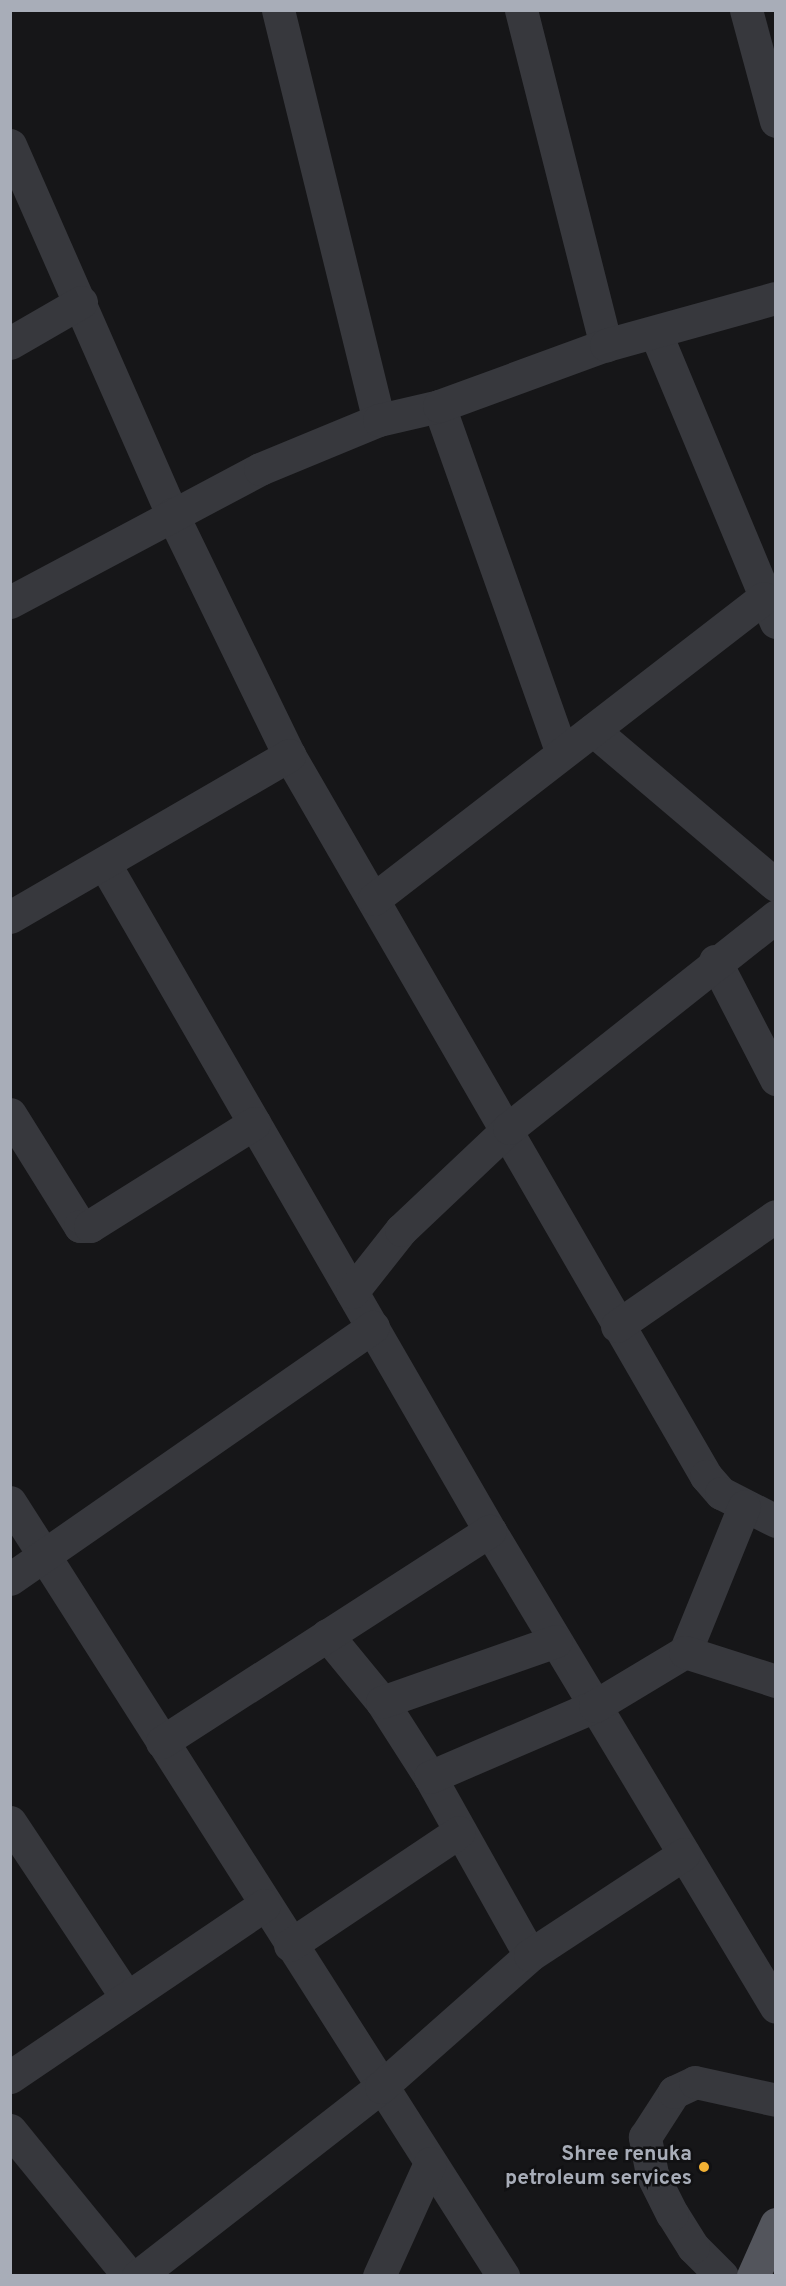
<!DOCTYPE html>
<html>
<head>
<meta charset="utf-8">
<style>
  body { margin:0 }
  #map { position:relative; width:786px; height:2286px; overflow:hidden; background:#161618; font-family:Overpass,sans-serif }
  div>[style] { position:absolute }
  .minor>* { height:33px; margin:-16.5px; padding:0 16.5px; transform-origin:16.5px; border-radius:16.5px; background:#37383d }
  .major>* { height:33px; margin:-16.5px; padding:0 16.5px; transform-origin:16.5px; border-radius:16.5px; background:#53555c }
  .dots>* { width:16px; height:16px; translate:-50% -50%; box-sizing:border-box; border:3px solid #111113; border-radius:50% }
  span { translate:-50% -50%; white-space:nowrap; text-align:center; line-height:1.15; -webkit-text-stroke:5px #111113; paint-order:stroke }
  .poi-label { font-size:21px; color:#a8adb8; font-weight:700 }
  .right { translate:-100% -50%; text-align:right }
  .frame { position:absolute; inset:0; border:12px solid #a8adb8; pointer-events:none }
</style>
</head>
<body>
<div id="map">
  <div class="minor">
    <i style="left:278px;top:10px;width:422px;rotate:76.2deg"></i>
    <i style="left:521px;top:10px;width:346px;rotate:75.8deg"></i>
    <i style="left:746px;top:10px;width:115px;rotate:74.9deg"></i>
    <i style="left:10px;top:145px;width:403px;rotate:66.3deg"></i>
    <i style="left:172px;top:514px;width:268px;rotate:64.1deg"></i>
    <i style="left:289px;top:755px;width:833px;rotate:59.96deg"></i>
    <i style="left:706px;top:1476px;width:23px;rotate:49deg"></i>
    <i style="left:721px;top:1493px;width:62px;rotate:27deg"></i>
    <i style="left:656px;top:334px;width:312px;rotate:67.4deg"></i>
    <i style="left:10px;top:343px;width:82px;rotate:-30deg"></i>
    <i style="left:439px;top:406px;width:368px;rotate:70.5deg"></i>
    <i style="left:10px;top:602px;width:283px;rotate:-28deg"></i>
    <i style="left:260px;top:469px;width:129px;rotate:-22.4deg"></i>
    <i style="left:379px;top:420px;width:62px;rotate:-13.1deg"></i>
    <i style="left:439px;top:406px;width:178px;rotate:-20.1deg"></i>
    <i style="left:606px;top:345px;width:176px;rotate:-15.5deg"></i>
    <i style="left:593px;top:730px;width:240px;rotate:40.3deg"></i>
    <i style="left:104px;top:863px;width:772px;rotate:59.98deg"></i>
    <i style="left:490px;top:1531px;width:555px;rotate:59deg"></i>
    <i style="left:374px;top:899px;width:492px;rotate:-37.7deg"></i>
    <i style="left:10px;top:917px;width:323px;rotate:-30.1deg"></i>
    <i style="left:715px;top:961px;width:133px;rotate:62.7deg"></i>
    <i style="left:10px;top:1114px;width:132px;rotate:58deg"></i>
    <i style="left:80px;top:1226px;width:10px"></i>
    <i style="left:90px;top:1226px;width:194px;rotate:-32.1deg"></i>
    <i style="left:352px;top:1292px;width:79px;rotate:-51.7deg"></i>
    <i style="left:401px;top:1230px;width:149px;rotate:-43.4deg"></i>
    <i style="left:509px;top:1128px;width:341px;rotate:-38.4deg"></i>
    <i style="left:617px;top:1326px;width:193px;rotate:-34.7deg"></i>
    <i style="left:10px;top:1502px;width:918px;rotate:57.5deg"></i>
    <i style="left:10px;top:1579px;width:442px;rotate:-34.8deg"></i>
    <i style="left:327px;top:1635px;width:87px;rotate:50.6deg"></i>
    <i style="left:382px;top:1702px;width:89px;rotate:57.4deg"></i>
    <i style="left:430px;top:1777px;width:204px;rotate:60.7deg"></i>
    <i style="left:685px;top:1652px;width:157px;rotate:-67.9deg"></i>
    <i style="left:382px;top:1702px;width:184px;rotate:-19.3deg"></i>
    <i style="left:162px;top:1742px;width:390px;rotate:-32.8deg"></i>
    <i style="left:430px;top:1777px;width:180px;rotate:-23.3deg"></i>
    <i style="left:595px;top:1706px;width:105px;rotate:-31deg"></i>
    <i style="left:685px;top:1652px;width:96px;rotate:17.7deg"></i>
    <i style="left:10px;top:1822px;width:211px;rotate:56.4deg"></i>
    <i style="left:290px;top:1945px;width:203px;rotate:-33.8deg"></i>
    <i style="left:10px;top:2077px;width:307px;rotate:-34.1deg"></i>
    <i style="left:10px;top:2130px;width:188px;rotate:50.8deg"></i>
    <i style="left:138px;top:2276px;width:308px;rotate:-37.9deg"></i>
    <i style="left:381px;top:2087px;width:199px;rotate:-41.5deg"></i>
    <i style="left:530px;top:1955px;width:184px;rotate:-33.3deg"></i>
    <i style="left:379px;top:2276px;width:124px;rotate:-65.7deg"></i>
    <i style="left:722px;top:2276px;width:41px;rotate:-135deg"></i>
    <i style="left:693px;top:2247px;width:39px;rotate:-122deg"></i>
    <i style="left:672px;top:2214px;width:45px;rotate:-116.6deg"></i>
    <i style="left:652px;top:2174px;width:38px;rotate:-101deg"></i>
    <i style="left:645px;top:2137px;width:54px;rotate:-57.2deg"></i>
    <i style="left:674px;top:2092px;width:23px;rotate:-25deg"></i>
    <i style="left:695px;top:2082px;width:83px;rotate:12.5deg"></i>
  </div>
  <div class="major">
    <i style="left:753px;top:2276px;width:57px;rotate:-66.1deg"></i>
  </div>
  <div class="dots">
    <i style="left:704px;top:2167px;background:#f2b134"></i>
  </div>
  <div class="poi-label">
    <span class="right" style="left:692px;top:2167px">Shree renuka<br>petroleum services</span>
  </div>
  <div class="frame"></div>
</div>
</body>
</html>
